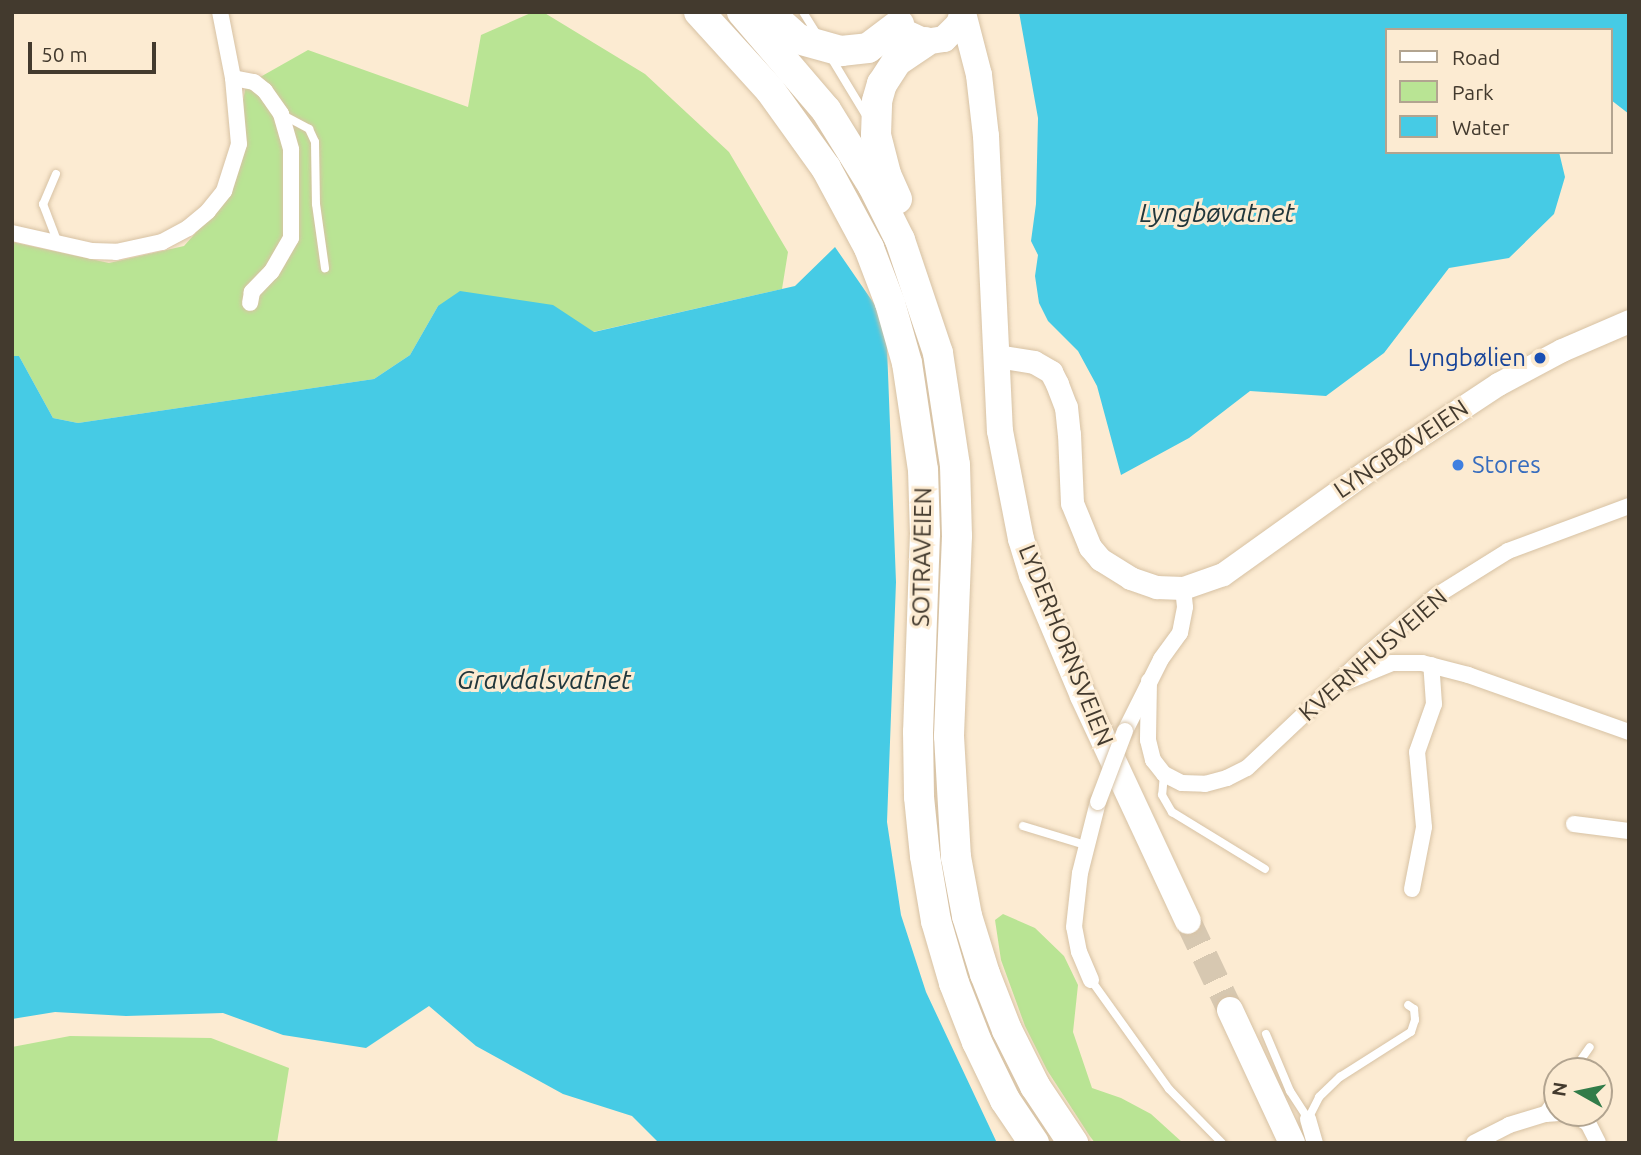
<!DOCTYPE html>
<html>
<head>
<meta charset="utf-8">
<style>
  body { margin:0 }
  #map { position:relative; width:1641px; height:1155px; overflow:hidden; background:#fcebd2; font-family:Ubuntu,sans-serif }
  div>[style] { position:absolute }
  .green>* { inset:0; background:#b9e494 }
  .water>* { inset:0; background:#46cbe5 }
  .primary-tunnel>* { height:26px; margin-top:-13px; transform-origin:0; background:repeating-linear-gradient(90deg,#d7c8b1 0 26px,transparent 0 39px) }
  .roads { filter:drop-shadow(0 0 2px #d7c2a4) drop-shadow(0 0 2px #d7c2a4) }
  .lane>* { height:8px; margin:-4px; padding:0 4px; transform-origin:4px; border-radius:4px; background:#fff }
  .street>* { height:16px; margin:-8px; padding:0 8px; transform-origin:8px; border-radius:8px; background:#fff }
  .secondary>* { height:23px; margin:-11.5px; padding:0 11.5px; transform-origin:11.5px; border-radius:11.5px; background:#fff }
  .primary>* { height:26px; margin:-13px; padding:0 13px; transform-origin:13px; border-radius:13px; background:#fff }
  .highway>* { height:30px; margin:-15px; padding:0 15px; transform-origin:15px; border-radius:15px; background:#fff }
  .bridges { filter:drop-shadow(0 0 2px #d7c2a4) drop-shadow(0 0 2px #d7c2a4) }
  .street-bridge>* { height:16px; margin:-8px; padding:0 8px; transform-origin:8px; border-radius:8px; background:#fff }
  .dots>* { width:19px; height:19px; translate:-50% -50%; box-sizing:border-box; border:4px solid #fcebd2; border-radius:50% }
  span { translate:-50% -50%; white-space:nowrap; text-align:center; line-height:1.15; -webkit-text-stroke:6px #fcebd2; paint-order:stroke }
  .transit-label { font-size:24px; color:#164399 }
  .right { translate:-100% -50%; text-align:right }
  .street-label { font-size:24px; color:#433a2e }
  .shop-label { font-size:24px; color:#366cbe }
  .left { translate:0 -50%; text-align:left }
  .water-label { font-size:26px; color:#21373c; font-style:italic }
  .frame { position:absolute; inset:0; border:14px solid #433a2e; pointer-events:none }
  .legend { position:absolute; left:1385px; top:28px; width:228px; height:126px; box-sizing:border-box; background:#fcebd2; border:2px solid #b2a490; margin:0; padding:9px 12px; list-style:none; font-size:21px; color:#433a2e }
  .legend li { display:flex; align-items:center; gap:14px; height:35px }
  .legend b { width:35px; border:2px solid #b2a490 }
  .north { position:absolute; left:1543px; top:1057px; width:70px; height:70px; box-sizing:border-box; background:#fcebd2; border:2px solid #b2a490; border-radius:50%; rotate:279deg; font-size:19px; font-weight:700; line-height:28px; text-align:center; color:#433a2e }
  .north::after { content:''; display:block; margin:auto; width:24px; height:32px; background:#327c49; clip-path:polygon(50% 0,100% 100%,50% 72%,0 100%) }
  .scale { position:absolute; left:28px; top:42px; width:128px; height:32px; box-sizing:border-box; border:4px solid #433a2e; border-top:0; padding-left:9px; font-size:21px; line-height:24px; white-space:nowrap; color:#433a2e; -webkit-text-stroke:5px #fcebd2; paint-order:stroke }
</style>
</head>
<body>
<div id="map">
  <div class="green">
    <i style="clip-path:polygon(533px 12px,543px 12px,645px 74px,729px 152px,788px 252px,782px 289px,593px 332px,438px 306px,410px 355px,374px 379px,78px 423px,53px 418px,19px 356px,12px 356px,12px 242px,109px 263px,184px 246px,224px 201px,246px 85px,308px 50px,468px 107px,481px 35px)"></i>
    <i style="clip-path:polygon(1003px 914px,1035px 928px,1064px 956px,1078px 985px,1073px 1032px,1092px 1088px,1121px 1098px,1151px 1114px,1183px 1143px,1095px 1143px,1089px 1135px,1047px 1070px,1025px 1026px,1001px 960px,995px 920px)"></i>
    <i style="clip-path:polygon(70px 1036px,211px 1038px,289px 1068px,277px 1143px,12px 1143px,12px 1047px)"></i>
  </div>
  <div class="water">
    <i style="clip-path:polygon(1019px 12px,1629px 12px,1629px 114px,1611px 100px,1611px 30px,1387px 30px,1387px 152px,1559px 152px,1565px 177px,1554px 214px,1509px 258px,1449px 268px,1384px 353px,1326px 396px,1250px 391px,1189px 438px,1121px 475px,1097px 386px,1078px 351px,1048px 321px,1039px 303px,1035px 276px,1038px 255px,1031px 241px,1036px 204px,1038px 118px)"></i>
    <i style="clip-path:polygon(835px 247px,886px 321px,896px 582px,887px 822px,901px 915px,926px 992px,997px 1143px,659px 1143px,632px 1116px,563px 1094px,476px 1046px,429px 1006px,366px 1048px,283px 1035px,223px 1013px,126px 1016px,55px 1012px,12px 1019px,12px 356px,19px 356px,53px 418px,78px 423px,374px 379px,410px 355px,438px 306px,460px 291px,553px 305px,594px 332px,795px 286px)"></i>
  </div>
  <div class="primary-tunnel">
    <i style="left:1188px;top:921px;width:98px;rotate:64.7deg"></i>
  </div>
  <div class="roads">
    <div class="lane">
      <i style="left:803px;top:12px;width:28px;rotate:58deg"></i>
      <i style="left:830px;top:56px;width:71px;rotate:58.8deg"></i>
      <i style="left:281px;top:114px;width:32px;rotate:28deg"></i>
      <i style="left:309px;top:129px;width:14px;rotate:65deg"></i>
      <i style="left:315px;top:142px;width:62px;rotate:89.1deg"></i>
      <i style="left:316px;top:204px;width:65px;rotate:82deg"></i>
      <i style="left:56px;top:174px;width:33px;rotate:113deg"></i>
      <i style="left:43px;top:204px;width:40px;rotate:69deg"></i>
      <i style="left:1164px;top:774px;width:21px;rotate:95deg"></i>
      <i style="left:1162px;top:795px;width:20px;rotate:60deg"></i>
      <i style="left:1172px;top:812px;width:109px;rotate:31.5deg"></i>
      <i style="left:1023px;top:826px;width:65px;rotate:17deg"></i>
      <i style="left:1091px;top:980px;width:134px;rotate:54.4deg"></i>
      <i style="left:1169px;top:1089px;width:76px;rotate:45.5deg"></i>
      <i style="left:1266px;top:1034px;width:62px;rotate:67.2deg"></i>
      <i style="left:1290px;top:1091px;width:33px;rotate:57deg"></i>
      <i style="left:1573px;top:1071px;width:29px;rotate:-55deg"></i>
      <i style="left:1542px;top:1113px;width:26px;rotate:-54deg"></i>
      <i style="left:1308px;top:1119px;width:25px;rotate:-63deg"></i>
      <i style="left:1319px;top:1097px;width:29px;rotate:-44deg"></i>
      <i style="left:1340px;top:1077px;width:84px;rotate:-32.4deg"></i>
      <i style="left:1411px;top:1032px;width:13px;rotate:-72deg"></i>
      <i style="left:1415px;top:1020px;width:11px;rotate:-95deg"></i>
      <i style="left:1414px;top:1009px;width:7px;rotate:-146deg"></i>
    </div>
    <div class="street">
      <i style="left:233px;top:78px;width:21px;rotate:11deg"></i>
      <i style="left:254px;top:82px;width:14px;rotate:39deg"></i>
      <i style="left:265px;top:91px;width:28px;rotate:55deg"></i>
      <i style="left:281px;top:114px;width:37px;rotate:74deg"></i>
      <i style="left:291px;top:150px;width:88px;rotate:90deg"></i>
      <i style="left:291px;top:238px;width:39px;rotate:120deg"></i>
      <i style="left:271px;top:272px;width:28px;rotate:134deg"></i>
      <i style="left:252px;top:292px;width:11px;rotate:100deg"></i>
      <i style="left:12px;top:233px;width:82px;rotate:12.7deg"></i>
      <i style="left:92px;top:251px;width:24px;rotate:2deg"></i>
      <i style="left:116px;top:252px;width:47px;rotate:-12.3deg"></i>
      <i style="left:162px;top:242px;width:30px;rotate:-28deg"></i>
      <i style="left:188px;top:228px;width:26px;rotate:-40deg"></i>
      <i style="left:208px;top:211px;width:26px;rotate:-51deg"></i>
      <i style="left:224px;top:191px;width:49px;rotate:-72.3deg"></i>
      <i style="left:239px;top:144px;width:66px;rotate:-95.2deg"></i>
      <i style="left:233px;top:78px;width:67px;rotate:-101.1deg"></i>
      <i style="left:1149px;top:681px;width:59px;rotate:91deg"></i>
      <i style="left:1148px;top:740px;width:21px;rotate:76deg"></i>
      <i style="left:1153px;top:760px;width:18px;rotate:52deg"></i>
      <i style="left:1164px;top:774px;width:20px;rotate:27deg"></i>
      <i style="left:1182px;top:783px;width:23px;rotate:2deg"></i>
      <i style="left:1205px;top:784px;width:23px;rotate:-15deg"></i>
      <i style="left:1227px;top:778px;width:22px;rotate:-27deg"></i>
      <i style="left:1247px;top:768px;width:168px;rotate:-43.3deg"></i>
      <i style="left:1369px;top:653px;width:88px;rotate:-40.4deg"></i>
      <i style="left:1436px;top:596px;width:85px;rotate:-32deg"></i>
      <i style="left:1508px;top:551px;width:129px;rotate:-20.4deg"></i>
      <i style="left:1343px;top:683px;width:53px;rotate:-22.2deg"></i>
      <i style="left:1392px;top:663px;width:30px"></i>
      <i style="left:1422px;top:663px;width:48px;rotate:14.6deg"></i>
      <i style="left:1468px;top:675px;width:171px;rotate:19.5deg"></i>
      <i style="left:1125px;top:731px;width:80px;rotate:-63.4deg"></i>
      <i style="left:1161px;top:659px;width:32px;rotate:-54deg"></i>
      <i style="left:1180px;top:633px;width:26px;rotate:-79deg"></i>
      <i style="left:1185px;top:607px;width:19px;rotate:-96deg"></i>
      <i style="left:1574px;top:824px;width:55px;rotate:7.3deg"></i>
      <i style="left:1412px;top:889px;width:63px;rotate:-79deg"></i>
      <i style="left:1424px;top:827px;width:75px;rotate:-95.3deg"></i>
      <i style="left:1417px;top:752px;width:51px;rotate:-70.5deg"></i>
      <i style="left:1434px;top:704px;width:39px;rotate:-94deg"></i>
      <i style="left:1091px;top:980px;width:30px;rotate:-113deg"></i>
      <i style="left:1079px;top:952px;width:25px;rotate:-101deg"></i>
      <i style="left:1074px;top:927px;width:54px;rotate:-83.7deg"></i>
      <i style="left:1080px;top:873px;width:73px;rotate:-75.8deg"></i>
      <i style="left:1570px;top:1113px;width:21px;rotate:29deg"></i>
      <i style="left:1588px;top:1123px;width:22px;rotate:63deg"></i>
      <i style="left:1308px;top:1119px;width:25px;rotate:74deg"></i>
      <i style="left:1474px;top:1143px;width:39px;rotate:-27deg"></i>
      <i style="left:1509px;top:1125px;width:39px;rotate:-17deg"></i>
      <i style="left:1546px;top:1114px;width:13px;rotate:-4deg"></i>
    </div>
    <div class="secondary">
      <i style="left:997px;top:356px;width:37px;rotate:9deg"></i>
      <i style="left:1034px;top:362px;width:20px;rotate:30deg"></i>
      <i style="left:1051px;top:372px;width:13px;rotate:63deg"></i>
      <i style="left:1057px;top:384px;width:25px;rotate:69deg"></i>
      <i style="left:1066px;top:407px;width:27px;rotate:84deg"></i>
      <i style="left:1069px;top:434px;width:69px;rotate:87.5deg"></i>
      <i style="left:1072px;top:503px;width:48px;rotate:67.8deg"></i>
      <i style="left:1090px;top:547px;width:16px;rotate:50deg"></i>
      <i style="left:1100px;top:559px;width:36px;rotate:32deg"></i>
      <i style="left:1130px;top:578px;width:28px;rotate:19deg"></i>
      <i style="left:1156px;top:587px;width:27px;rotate:2deg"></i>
      <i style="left:1183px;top:588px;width:42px;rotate:-19.3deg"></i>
      <i style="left:1223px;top:574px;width:182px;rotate:-35.6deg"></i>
      <i style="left:1371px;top:468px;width:152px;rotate:-33.5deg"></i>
      <i style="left:1498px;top:384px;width:72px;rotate:-28deg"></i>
      <i style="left:1562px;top:350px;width:73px;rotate:-23.4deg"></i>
    </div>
    <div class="primary">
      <i style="left:963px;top:13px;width:64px;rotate:75.5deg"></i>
      <i style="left:979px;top:75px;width:61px;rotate:83.5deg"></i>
      <i style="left:986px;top:136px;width:295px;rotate:87.3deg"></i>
      <i style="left:1000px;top:431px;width:110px;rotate:79deg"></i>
      <i style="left:1021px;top:539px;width:38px;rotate:73deg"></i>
      <i style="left:1032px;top:575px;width:131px;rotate:67.1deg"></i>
      <i style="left:1083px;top:696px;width:248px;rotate:65deg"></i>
      <i style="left:906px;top:33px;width:21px;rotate:25deg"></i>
      <i style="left:925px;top:42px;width:19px;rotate:-9deg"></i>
      <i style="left:944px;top:39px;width:21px;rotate:-45deg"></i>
      <i style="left:959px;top:24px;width:13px;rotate:-72deg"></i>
      <i style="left:1230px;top:1010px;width:147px;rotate:65deg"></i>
    </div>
    <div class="highway">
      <i style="left:699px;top:12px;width:105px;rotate:47.7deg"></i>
      <i style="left:770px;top:90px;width:96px;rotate:54.3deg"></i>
      <i style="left:826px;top:168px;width:91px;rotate:61.7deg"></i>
      <i style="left:869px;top:248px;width:59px;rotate:69.1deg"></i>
      <i style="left:890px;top:303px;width:62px;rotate:74.2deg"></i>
      <i style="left:907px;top:363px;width:108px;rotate:81.5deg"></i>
      <i style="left:923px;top:470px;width:63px;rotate:88.2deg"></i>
      <i style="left:925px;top:533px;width:199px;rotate:92deg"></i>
      <i style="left:918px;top:732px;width:65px;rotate:89.1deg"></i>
      <i style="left:919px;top:797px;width:59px;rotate:84.2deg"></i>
      <i style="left:925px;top:856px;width:66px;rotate:80.4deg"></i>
      <i style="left:936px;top:921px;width:65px;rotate:73.8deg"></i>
      <i style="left:954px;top:983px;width:63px;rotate:68.7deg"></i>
      <i style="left:977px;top:1042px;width:64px;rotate:64.2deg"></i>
      <i style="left:1005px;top:1100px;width:52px;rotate:56deg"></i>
      <i style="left:742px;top:12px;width:129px;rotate:49.4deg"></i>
      <i style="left:826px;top:110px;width:89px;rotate:58.3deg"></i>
      <i style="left:873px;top:186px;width:60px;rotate:63.4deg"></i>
      <i style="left:900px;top:240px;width:119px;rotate:71.4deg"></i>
      <i style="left:938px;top:353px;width:113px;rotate:81.4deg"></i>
      <i style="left:955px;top:465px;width:71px;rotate:88.4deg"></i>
      <i style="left:957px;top:536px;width:200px;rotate:92.3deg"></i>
      <i style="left:949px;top:736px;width:121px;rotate:86.7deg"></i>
      <i style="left:956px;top:857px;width:60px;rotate:79.4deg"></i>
      <i style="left:967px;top:916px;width:61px;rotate:72.8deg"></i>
      <i style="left:985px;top:974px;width:60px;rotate:68.6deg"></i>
      <i style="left:1007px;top:1030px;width:63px;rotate:63.4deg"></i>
      <i style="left:1035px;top:1086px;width:69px;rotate:56.3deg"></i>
      <i style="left:768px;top:12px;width:40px;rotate:42deg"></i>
      <i style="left:798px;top:39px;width:45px;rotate:15.6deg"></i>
      <i style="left:841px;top:51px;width:27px;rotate:-6deg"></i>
      <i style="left:868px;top:48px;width:39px;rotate:-37deg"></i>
      <i style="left:897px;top:199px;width:27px;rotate:-114deg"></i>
      <i style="left:886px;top:174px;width:40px;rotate:-104.4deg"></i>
      <i style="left:876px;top:135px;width:34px;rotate:-88deg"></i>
      <i style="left:877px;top:101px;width:18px;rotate:-74deg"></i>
      <i style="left:882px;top:84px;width:27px;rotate:-57deg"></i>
      <i style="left:897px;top:61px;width:34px;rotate:-34deg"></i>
    </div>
  </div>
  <div class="bridges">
    <div class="street-bridge">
      <i style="left:1098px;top:802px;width:76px;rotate:-69.2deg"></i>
    </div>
  </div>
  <div class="dots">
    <i style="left:1540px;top:358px;background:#1a4fb4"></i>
    <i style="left:1458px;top:465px;background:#3f7fe0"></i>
  </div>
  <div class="transit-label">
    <span class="right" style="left:1526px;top:358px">Lyngbølien</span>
  </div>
  <div class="street-label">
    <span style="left:1401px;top:449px;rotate:-34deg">LYNGBØVEIEN</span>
    <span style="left:922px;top:557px;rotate:-89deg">SOTRAVEIEN</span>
    <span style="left:1066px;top:645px;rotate:68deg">LYDERHORNSVEIEN</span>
    <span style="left:1373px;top:655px;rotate:-41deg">KVERNHUSVEIEN</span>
  </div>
  <div class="shop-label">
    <span class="left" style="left:1472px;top:465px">Stores</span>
  </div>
  <div class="water-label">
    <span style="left:1217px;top:213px">Lyngbøvatnet</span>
    <span style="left:544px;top:680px">Gravdalsvatnet</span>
  </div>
  <div class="frame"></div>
  <ul class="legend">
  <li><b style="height:9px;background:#fff"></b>Road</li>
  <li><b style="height:19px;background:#b9e494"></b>Park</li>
  <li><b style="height:19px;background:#46cbe5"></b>Water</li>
  </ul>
  <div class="north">N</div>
  <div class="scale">50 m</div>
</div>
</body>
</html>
